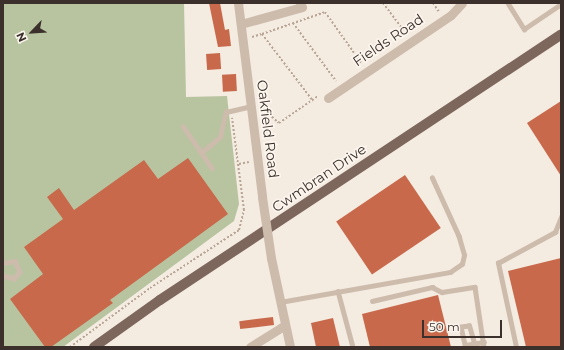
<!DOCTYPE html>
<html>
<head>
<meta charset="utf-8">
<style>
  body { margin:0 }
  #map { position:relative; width:564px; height:350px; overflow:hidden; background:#f4ebe1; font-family:Montserrat,sans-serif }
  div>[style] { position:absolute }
  .green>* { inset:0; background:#b8c4a0 }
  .building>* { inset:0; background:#c8694b; transform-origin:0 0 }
  .path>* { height:2px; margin-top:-1px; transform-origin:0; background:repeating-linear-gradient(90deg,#b9a596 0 2px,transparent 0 4px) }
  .lane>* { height:4.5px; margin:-2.25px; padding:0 2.25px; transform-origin:2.25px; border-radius:2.25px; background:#cdbbac }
  .street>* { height:9px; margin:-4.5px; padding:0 4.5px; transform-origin:4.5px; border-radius:4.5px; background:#cdbbac }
  .primary>* { height:10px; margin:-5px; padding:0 5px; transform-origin:5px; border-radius:5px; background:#7d675c }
  .street-bridge>* { height:9px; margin:-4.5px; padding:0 4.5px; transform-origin:4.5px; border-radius:4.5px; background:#cdbbac }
  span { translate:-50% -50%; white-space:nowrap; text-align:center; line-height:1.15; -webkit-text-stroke:3.5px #fbf5ee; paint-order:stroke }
  .street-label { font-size:14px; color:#3b302b }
  .frame { position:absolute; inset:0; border:4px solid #3b302b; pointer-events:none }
  .north { position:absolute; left:12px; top:12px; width:40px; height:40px; -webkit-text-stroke:3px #fbf5ee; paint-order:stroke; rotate:245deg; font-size:11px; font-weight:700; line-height:16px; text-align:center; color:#3b302b }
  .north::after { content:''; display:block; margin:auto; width:14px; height:18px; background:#3b302b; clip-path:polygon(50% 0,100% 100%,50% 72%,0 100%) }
  .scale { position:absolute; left:422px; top:320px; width:80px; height:18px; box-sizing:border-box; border:2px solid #3b302b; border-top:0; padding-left:5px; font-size:12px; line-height:14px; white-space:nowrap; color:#3b302b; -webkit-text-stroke:3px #fbf5ee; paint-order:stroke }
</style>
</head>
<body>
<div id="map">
  <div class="green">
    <i style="clip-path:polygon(3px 3px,184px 3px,186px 97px,227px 96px,239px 204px,234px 221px,63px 347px,3px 347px)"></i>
  </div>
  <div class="building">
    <i style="clip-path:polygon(209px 3px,220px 3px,225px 30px,229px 29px,231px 46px,218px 47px)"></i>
    <i style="left:220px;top:53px;width:16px;height:14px;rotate:86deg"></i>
    <i style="left:236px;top:74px;width:17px;height:14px;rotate:87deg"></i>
    <i style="clip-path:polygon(561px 101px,561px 176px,527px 123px)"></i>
    <i style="clip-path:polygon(188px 158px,228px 214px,110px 300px,113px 303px,51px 347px,45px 347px,10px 299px,43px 274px,24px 247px,63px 219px,47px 197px,59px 188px,74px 210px,144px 160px,158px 179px)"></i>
    <i style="left:405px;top:175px;width:64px;height:83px;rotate:56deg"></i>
    <i style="clip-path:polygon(561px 258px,561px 347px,526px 347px,508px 271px)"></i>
    <i style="clip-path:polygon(438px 295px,451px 347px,370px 347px,362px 314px)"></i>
    <i style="left:273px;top:317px;width:8px;height:34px;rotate:83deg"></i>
    <i style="clip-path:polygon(333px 318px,340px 347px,316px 347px,311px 323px)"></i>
  </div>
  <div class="path">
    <i style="left:383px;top:3px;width:39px;rotate:53deg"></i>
    <i style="left:433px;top:3px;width:11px;rotate:56deg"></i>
    <i style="left:293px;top:23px;width:72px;rotate:53.4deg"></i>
    <i style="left:262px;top:34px;width:67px;rotate:-19.2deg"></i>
    <i style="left:325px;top:12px;width:64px;rotate:54.6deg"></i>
    <i style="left:252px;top:37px;width:10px;rotate:-17deg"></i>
    <i style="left:262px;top:34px;width:84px;rotate:52.7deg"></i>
    <i style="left:260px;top:106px;width:25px;rotate:42deg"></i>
    <i style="left:279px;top:123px;width:47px;rotate:-34.7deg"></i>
    <i style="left:239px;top:164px;width:10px;rotate:-11deg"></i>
    <i style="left:70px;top:347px;width:99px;rotate:-36.4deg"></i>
    <i style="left:150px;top:288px;width:106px;rotate:-33.1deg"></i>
    <i style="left:239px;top:230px;width:21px;rotate:-76deg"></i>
    <i style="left:244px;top:210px;width:93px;rotate:-97.4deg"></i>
  </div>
  <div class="lane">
    <i style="left:508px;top:3px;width:31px;rotate:58deg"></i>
    <i style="left:524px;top:29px;width:45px;rotate:-34deg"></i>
    <i style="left:183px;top:126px;width:51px;rotate:55.4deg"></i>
    <i style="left:201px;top:153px;width:25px;rotate:-40deg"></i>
    <i style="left:220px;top:137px;width:26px;rotate:-77deg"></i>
    <i style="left:226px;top:112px;width:26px;rotate:-13deg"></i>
    <i style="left:3px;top:263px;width:12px;rotate:-9deg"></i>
    <i style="left:15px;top:261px;width:12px;rotate:66deg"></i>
    <i style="left:20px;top:272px;width:9px;rotate:131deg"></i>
    <i style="left:14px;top:279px;width:11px;rotate:-165deg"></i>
    <i style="left:338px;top:291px;width:58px;rotate:75deg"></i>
    <i style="left:372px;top:301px;width:62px;rotate:-13.1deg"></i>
    <i style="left:432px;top:287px;width:11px;rotate:27deg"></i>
    <i style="left:442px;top:292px;width:33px;rotate:-9deg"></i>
    <i style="left:475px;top:287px;width:61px;rotate:81.5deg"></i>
    <i style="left:280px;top:302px;width:173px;rotate:-10deg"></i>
    <i style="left:450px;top:272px;width:14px;rotate:-34deg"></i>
    <i style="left:462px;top:264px;width:9px;rotate:-77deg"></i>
    <i style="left:464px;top:255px;width:19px;rotate:-106deg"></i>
    <i style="left:459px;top:237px;width:65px;rotate:-114.6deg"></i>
    <i style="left:474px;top:343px;width:18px;rotate:-106deg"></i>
    <i style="left:469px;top:326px;width:8px;rotate:173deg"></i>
    <i style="left:461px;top:327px;width:18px;rotate:77deg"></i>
    <i style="left:465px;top:345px;width:19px;rotate:-9deg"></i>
    <i style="left:516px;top:347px;width:86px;rotate:-102.1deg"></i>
    <i style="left:498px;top:263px;width:65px;rotate:-28.5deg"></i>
    <i style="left:555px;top:232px;width:16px;rotate:-68deg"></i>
  </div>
  <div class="street">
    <i style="left:238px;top:3px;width:195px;rotate:82.9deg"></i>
    <i style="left:241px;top:24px;width:63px;rotate:-15.6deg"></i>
    <i style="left:302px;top:7px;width:4px;rotate:-117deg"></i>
    <i style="left:328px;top:98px;width:148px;rotate:-34deg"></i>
    <i style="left:451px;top:15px;width:16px;rotate:-47deg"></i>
    <i style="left:271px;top:258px;width:91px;rotate:77.9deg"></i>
    <i style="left:250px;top:347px;width:40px;rotate:-32deg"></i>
  </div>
  <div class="primary">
    <i style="left:94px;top:347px;width:81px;rotate:-35.5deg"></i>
    <i style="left:160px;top:300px;width:481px;rotate:-33.5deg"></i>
  </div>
  <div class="street-bridge">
    <i style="left:262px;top:197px;width:62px;rotate:81.6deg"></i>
  </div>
  <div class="street-label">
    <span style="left:388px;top:40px;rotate:-34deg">Fields Road</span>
    <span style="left:268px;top:129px;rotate:83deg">Oakfield Road</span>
    <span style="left:319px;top:178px;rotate:-34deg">Cwmbran Drive</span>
  </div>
  <div class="frame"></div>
  <div class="north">N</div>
  <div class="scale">50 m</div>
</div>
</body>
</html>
